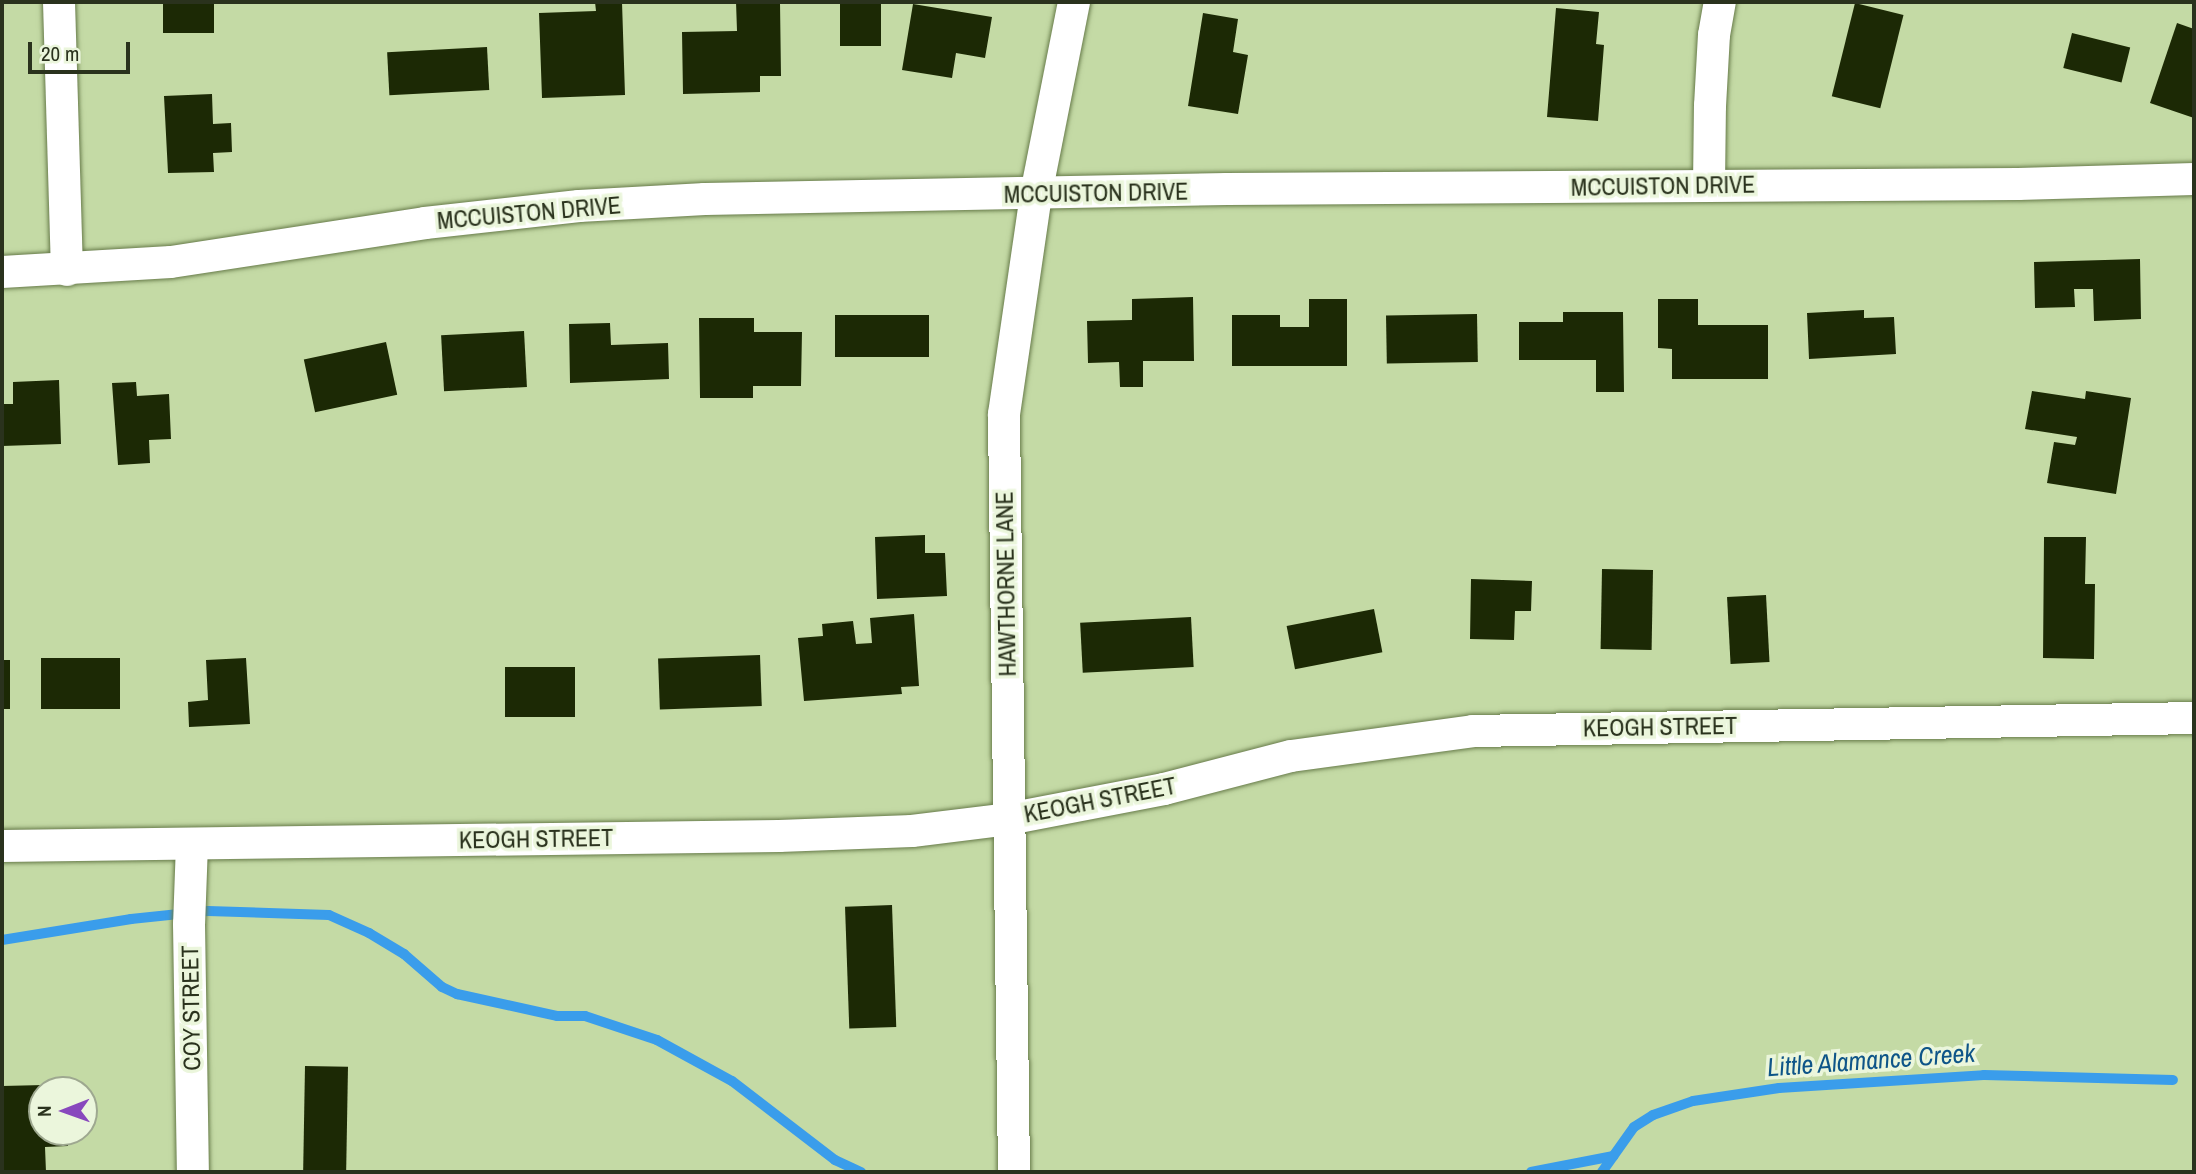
<!DOCTYPE html>
<html>
<head>
<meta charset="utf-8">
<style>
  body { margin:0 }
  #map { position:relative; width:2196px; height:1174px; overflow:hidden; background:#c4daa5; font-family:"Archivo Narrow",sans-serif }
  div>[style] { position:absolute }
  .stream>* { height:10px; margin:-5px; padding:0 5px; transform-origin:5px; border-radius:5px; background:#3a9deb }
  .building>* { inset:0; background:#1c2905; transform-origin:0 0 }
  .roads { filter:drop-shadow(0 0 2px #677b4a) drop-shadow(0 0 2px #677b4a) }
  .street>* { height:32px; margin:-16px; padding:0 16px; transform-origin:16px; border-radius:16px; background:#fff }
  span { translate:-50% -50%; white-space:nowrap; text-align:center; line-height:1.15; -webkit-text-stroke:7px #ebf6dc; paint-order:stroke }
  .street-label { font-size:24px; color:#2a321d }
  .water-label { font-size:26px; color:#0e5588; font-style:italic }
  .frame { position:absolute; inset:0; border:4px solid #2a321d; pointer-events:none }
  .north { position:absolute; left:28px; top:1076px; width:70px; height:70px; box-sizing:border-box; background:#ebf6dc; border:2px solid #9ea890; border-radius:50%; rotate:269deg; font-size:19px; font-weight:700; line-height:28px; text-align:center; color:#2a321d }
  .north::after { content:''; display:block; margin:auto; width:24px; height:32px; background:#8848bd; clip-path:polygon(50% 0,100% 100%,50% 72%,0 100%) }
  .scale { position:absolute; left:28px; top:42px; width:102px; height:32px; box-sizing:border-box; border:4px solid #2a321d; border-top:0; padding-left:9px; font-size:21px; line-height:24px; white-space:nowrap; color:#2a321d; -webkit-text-stroke:5px #ebf6dc; paint-order:stroke }
</style>
</head>
<body>
<div id="map">
  <div class="stream">
    <i style="left:2px;top:940px;width:131px;rotate:-9.2deg"></i>
    <i style="left:131px;top:919px;width:77px;rotate:-5.9deg"></i>
    <i style="left:208px;top:911px;width:121px;rotate:1.9deg"></i>
    <i style="left:329px;top:915px;width:44px;rotate:24.2deg"></i>
    <i style="left:369px;top:933px;width:41px;rotate:31deg"></i>
    <i style="left:404px;top:954px;width:50px;rotate:41deg"></i>
    <i style="left:442px;top:987px;width:17px;rotate:25deg"></i>
    <i style="left:457px;top:994px;width:102px;rotate:12.4deg"></i>
    <i style="left:557px;top:1016px;width:28px"></i>
    <i style="left:585px;top:1016px;width:76px;rotate:18.4deg"></i>
    <i style="left:657px;top:1040px;width:85px;rotate:28.7deg"></i>
    <i style="left:732px;top:1081px;width:130px;rotate:37.5deg"></i>
    <i style="left:835px;top:1160px;width:29px;rotate:25deg"></i>
    <i style="left:1531px;top:1172px;width:84px;rotate:-11deg"></i>
    <i style="left:1602px;top:1172px;width:55px;rotate:-54.6deg"></i>
    <i style="left:1634px;top:1127px;width:22px;rotate:-32deg"></i>
    <i style="left:1653px;top:1115px;width:42px;rotate:-19.3deg"></i>
    <i style="left:1693px;top:1101px;width:87px;rotate:-8.6deg"></i>
    <i style="left:1779px;top:1088px;width:205px;rotate:-3.6deg"></i>
    <i style="left:1984px;top:1075px;width:189px;rotate:1.5deg"></i>
  </div>
  <div class="building">
    <i style="left:163px;top:2px;width:51px;height:31px"></i>
    <i style="clip-path:polygon(595px 2px,622px 2px,625px 95px,542px 98px,539px 13px,596px 11px)"></i>
    <i style="clip-path:polygon(736px 2px,780px 2px,781px 76px,760px 76px,760px 92px,683px 94px,682px 32px,737px 31px)"></i>
    <i style="left:840px;top:2px;width:41px;height:44px"></i>
    <i style="left:1855px;top:3px;width:50px;height:96px;rotate:14deg"></i>
    <i style="clip-path:polygon(913px 4px,992px 17px,985px 58px,956px 53px,952px 78px,902px 70px)"></i>
    <i style="clip-path:polygon(1556px 8px,1599px 12px,1596px 44px,1604px 45px,1598px 121px,1547px 117px)"></i>
    <i style="clip-path:polygon(1203px 13px,1238px 19px,1233px 52px,1248px 55px,1238px 114px,1188px 106px)"></i>
    <i style="clip-path:polygon(2177px 23px,2194px 29px,2194px 118px,2150px 103px)"></i>
    <i style="left:2072px;top:33px;width:60px;height:36px;rotate:14deg"></i>
    <i style="left:487px;top:47px;width:43px;height:100px;rotate:87deg"></i>
    <i style="clip-path:polygon(212px 94px,213px 124px,231px 123px,232px 152px,213px 153px,214px 172px,168px 173px,164px 96px)"></i>
    <i style="clip-path:polygon(2140px 259px,2141px 319px,2094px 321px,2093px 289px,2074px 289px,2075px 307px,2035px 308px,2034px 262px)"></i>
    <i style="clip-path:polygon(1193px 297px,1194px 361px,1143px 361px,1143px 387px,1120px 387px,1119px 362px,1088px 363px,1087px 321px,1132px 320px,1132px 299px)"></i>
    <i style="clip-path:polygon(1309px 299px,1347px 299px,1347px 366px,1232px 366px,1232px 315px,1280px 315px,1280px 327px,1309px 327px)"></i>
    <i style="clip-path:polygon(1658px 299px,1698px 299px,1698px 325px,1768px 325px,1768px 379px,1672px 379px,1672px 349px,1658px 348px)"></i>
    <i style="clip-path:polygon(1864px 310px,1864px 318px,1894px 317px,1896px 354px,1809px 359px,1807px 313px)"></i>
    <i style="clip-path:polygon(1563px 312px,1623px 312px,1624px 392px,1596px 392px,1596px 360px,1519px 360px,1519px 322px,1563px 322px)"></i>
    <i style="left:1477px;top:314px;width:48px;height:91px;rotate:89deg"></i>
    <i style="left:835px;top:315px;width:94px;height:42px"></i>
    <i style="clip-path:polygon(699px 318px,754px 318px,754px 332px,802px 332px,801px 386px,753px 386px,753px 398px,700px 398px)"></i>
    <i style="clip-path:polygon(610px 323px,611px 345px,668px 343px,669px 379px,570px 383px,569px 324px)"></i>
    <i style="left:524px;top:331px;width:56px;height:83px;rotate:87deg"></i>
    <i style="left:386px;top:342px;width:54px;height:84px;rotate:78deg"></i>
    <i style="clip-path:polygon(59px 380px,61px 444px,2px 446px,2px 404px,13px 404px,13px 382px)"></i>
    <i style="clip-path:polygon(136px 382px,137px 396px,169px 394px,171px 439px,149px 440px,150px 463px,118px 465px,112px 383px)"></i>
    <i style="clip-path:polygon(2032px 391px,2085px 399px,2086px 391px,2131px 398px,2116px 494px,2047px 483px,2054px 442px,2075px 445px,2077px 437px,2025px 429px)"></i>
    <i style="clip-path:polygon(925px 535px,925px 553px,945px 553px,947px 596px,877px 599px,875px 537px)"></i>
    <i style="clip-path:polygon(2044px 537px,2086px 537px,2085px 584px,2095px 584px,2094px 659px,2043px 658px)"></i>
    <i style="left:1602px;top:569px;width:51px;height:80px;rotate:1deg"></i>
    <i style="clip-path:polygon(1471px 579px,1532px 581px,1531px 611px,1515px 611px,1514px 640px,1470px 639px)"></i>
    <i style="left:1766px;top:595px;width:67px;height:39px;rotate:87deg"></i>
    <i style="left:1374px;top:609px;width:44px;height:89px;rotate:79deg"></i>
    <i style="clip-path:polygon(914px 614px,919px 686px,901px 687px,902px 694px,804px 701px,798px 638px,823px 636px,822px 624px,853px 621px,856px 644px,872px 643px,870px 618px)"></i>
    <i style="left:1191px;top:617px;width:50px;height:111px;rotate:87deg"></i>
    <i style="left:760px;top:655px;width:51px;height:102px;rotate:88deg"></i>
    <i style="left:41px;top:658px;width:79px;height:51px"></i>
    <i style="clip-path:polygon(246px 658px,250px 724px,189px 727px,188px 702px,208px 700px,206px 660px)"></i>
    <i style="left:2px;top:660px;width:8px;height:49px"></i>
    <i style="left:505px;top:667px;width:70px;height:50px"></i>
    <i style="left:892px;top:905px;width:122px;height:47px;rotate:88deg"></i>
    <i style="left:305px;top:1066px;width:43px;height:105px;rotate:1deg"></i>
    <i style="clip-path:polygon(44px 1085px,42px 1132px,68px 1132px,68px 1146px,45px 1147px,46px 1172px,2px 1172px,2px 1086px)"></i>
  </div>
  <div class="roads">
    <div class="street">
      <i style="left:59px;top:2px;width:268px;rotate:88.3deg"></i>
      <i style="left:1709px;top:185px;width:79px;rotate:-89.3deg"></i>
      <i style="left:1710px;top:106px;width:71px;rotate:-86.8deg"></i>
      <i style="left:1714px;top:35px;width:34px;rotate:-80deg"></i>
      <i style="left:2px;top:272px;width:169px;rotate:-3.4deg"></i>
      <i style="left:171px;top:262px;width:257px;rotate:-8.7deg"></i>
      <i style="left:425px;top:223px;width:155px;rotate:-6.3deg"></i>
      <i style="left:579px;top:206px;width:126px;rotate:-3.2deg"></i>
      <i style="left:705px;top:199px;width:522px;rotate:-1.1deg"></i>
      <i style="left:1227px;top:189px;width:791px;rotate:-0.36deg"></i>
      <i style="left:2018px;top:184px;width:176px;rotate:-1.6deg"></i>
      <i style="left:192px;top:844px;width:80px;rotate:92.1deg"></i>
      <i style="left:189px;top:924px;width:248px;rotate:89.1deg"></i>
      <i style="left:2px;top:846px;width:777px;rotate:-0.74deg"></i>
      <i style="left:779px;top:836px;width:133px;rotate:-2.2deg"></i>
      <i style="left:912px;top:831px;width:97px;rotate:-7.1deg"></i>
      <i style="left:1008px;top:819px;width:159px;rotate:-10.9deg"></i>
      <i style="left:1164px;top:789px;width:131px;rotate:-14.6deg"></i>
      <i style="left:1291px;top:756px;width:184px;rotate:-7.8deg"></i>
      <i style="left:1473px;top:731px;width:721px;rotate:-1.03deg"></i>
      <i style="left:1014px;top:1172px;width:758px;rotate:-90.76deg"></i>
      <i style="left:1004px;top:414px;width:222px;rotate:-81.7deg"></i>
      <i style="left:1036px;top:194px;width:196px;rotate:-78.8deg"></i>
    </div>
  </div>
  <div class="street-label">
    <span style="left:1663px;top:186px;rotate:-1deg">MCCUISTON DRIVE</span>
    <span style="left:1096px;top:193px;rotate:-1deg">MCCUISTON DRIVE</span>
    <span style="left:529px;top:213px;rotate:-5deg">MCCUISTON DRIVE</span>
    <span style="left:1006px;top:584px;rotate:-91deg">HAWTHORNE LANE</span>
    <span style="left:1660px;top:727px;rotate:-1deg">KEOGH STREET</span>
    <span style="left:1100px;top:800px;rotate:-11deg">KEOGH STREET</span>
    <span style="left:536px;top:839px;rotate:-1deg">KEOGH STREET</span>
    <span style="left:191px;top:1008px;rotate:-91deg">COY STREET</span>
  </div>
  <div class="water-label">
    <span style="left:1871px;top:1060px;rotate:-4deg">Little Alamance Creek</span>
  </div>
  <div class="frame"></div>
  <div class="north">N</div>
  <div class="scale">20 m</div>
</div>
</body>
</html>
